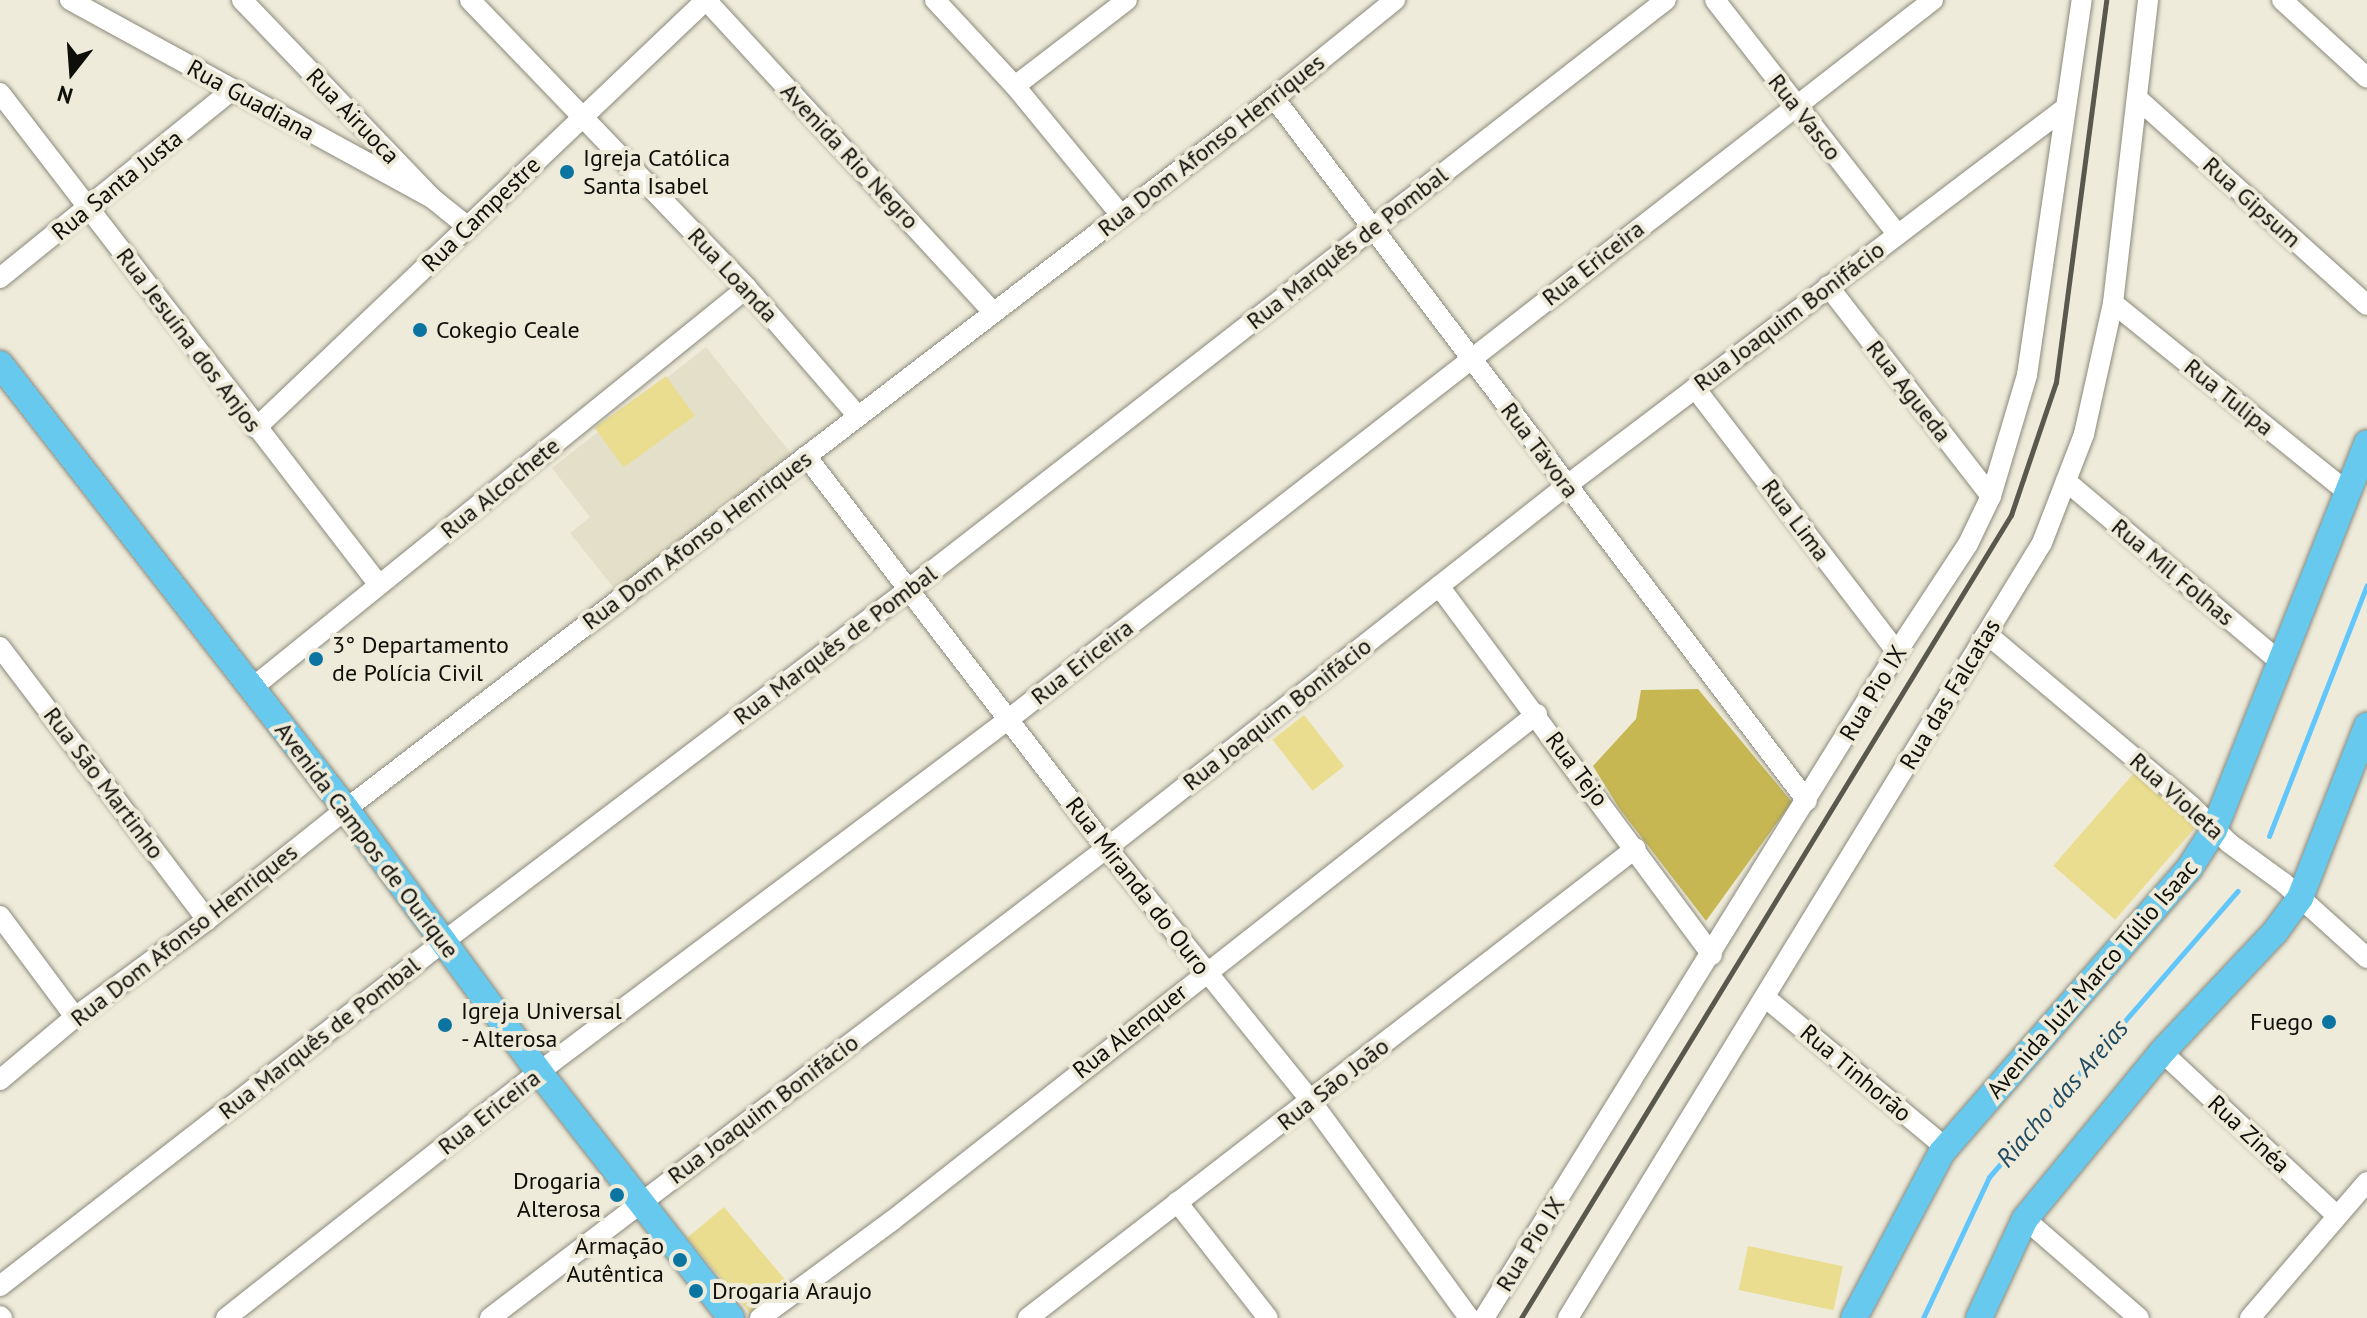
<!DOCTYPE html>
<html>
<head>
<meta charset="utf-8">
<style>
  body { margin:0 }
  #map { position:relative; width:2367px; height:1318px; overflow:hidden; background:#eeebdb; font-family:"PT Sans",sans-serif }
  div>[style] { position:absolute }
  .built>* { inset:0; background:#e3dfc8 }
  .green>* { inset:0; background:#eadd8f; transform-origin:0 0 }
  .forest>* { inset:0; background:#c7b753 }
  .stream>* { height:5px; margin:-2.5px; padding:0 2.5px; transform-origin:2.5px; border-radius:2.5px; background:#61c6fc }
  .roads { filter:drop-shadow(0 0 2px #8b897a) drop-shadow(0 0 2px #8b897a) }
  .minor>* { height:20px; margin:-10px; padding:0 10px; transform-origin:10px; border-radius:10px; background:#fff }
  .major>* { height:26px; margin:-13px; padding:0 13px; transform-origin:13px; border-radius:13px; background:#67c9ee }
  .rail>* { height:5px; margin:-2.5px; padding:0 2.5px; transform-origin:2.5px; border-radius:2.5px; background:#59584f }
  .dots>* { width:22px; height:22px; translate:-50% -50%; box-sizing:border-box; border:4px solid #eeebdb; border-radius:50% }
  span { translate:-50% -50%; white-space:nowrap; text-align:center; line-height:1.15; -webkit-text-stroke:8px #eeebdb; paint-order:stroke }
  .street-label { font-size:24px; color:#0f0f09 }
  .poi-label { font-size:24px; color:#0f0f09 }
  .left { translate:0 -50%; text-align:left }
  .right { translate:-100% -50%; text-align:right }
  .water-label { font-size:26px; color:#204a61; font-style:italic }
  .north { position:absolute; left:32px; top:32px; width:80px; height:80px; -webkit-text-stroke:6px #eeebdb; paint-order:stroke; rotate:197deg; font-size:22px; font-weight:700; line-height:32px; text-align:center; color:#0f0f09 }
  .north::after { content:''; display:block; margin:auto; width:28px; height:36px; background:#0f0f09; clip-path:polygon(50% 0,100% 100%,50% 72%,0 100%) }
</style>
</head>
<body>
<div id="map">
  <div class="built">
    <i style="clip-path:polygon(706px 347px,793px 456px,618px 593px,570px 533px,590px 517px,552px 468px)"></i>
  </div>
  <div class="green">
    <i style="left:666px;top:376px;width:49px;height:88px;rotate:54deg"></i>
    <i style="left:1304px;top:715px;width:65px;height:40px;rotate:52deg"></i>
    <i style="left:2134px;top:773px;width:82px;height:123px;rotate:41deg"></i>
    <i style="left:724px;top:1207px;width:99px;height:48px;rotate:50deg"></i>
    <i style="left:1748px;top:1246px;width:97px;height:45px;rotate:12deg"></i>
  </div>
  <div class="forest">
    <i style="clip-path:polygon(1698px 689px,1792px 802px,1706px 921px,1619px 808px,1593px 766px,1636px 719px,1641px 690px)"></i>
  </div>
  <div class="stream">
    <i style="left:2269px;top:836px;width:269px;rotate:-68.7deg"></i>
    <i style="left:1923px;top:1318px;width:156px;rotate:-64.9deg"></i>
    <i style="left:1989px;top:1177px;width:379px;rotate:-49deg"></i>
  </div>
  <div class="roads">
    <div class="minor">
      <i style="left:70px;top:0;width:413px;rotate:28.7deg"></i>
      <i style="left:242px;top:0;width:274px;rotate:46.2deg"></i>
      <i style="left:432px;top:198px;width:46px;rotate:38.9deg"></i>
      <i style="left:470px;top:0;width:400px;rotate:46.1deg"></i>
      <i style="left:747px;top:288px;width:169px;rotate:49.1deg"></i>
      <i style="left:706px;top:0;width:424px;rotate:47.4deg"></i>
      <i style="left:935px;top:0;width:117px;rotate:47.1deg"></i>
      <i style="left:1015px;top:86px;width:167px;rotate:50.6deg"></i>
      <i style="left:1715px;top:0;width:296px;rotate:52.1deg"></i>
      <i style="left:2282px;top:0;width:115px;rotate:42.5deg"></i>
      <i style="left:1015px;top:86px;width:141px;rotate:-37.5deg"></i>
      <i style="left:0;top:93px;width:621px;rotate:52.39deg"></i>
      <i style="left:1274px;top:98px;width:882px;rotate:52.83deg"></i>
      <i style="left:2137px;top:98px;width:309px;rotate:42deg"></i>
      <i style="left:0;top:278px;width:299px;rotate:-39deg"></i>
      <i style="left:1828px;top:286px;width:266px;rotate:52.2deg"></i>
      <i style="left:2113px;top:303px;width:299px;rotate:38.9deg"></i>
      <i style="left:1695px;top:388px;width:332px;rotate:52.6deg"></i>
      <i style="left:256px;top:428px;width:621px;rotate:-43.56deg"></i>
      <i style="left:806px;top:456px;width:494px;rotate:52.5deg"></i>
      <i style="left:1107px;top:848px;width:325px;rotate:51.1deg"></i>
      <i style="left:1311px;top:1101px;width:268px;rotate:53.9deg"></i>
      <i style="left:2066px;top:481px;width:280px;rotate:40.2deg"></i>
      <i style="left:1439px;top:586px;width:459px;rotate:53.5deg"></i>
      <i style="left:1987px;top:634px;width:267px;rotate:40.1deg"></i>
      <i style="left:2191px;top:806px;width:53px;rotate:44.2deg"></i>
      <i style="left:2229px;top:843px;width:68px;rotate:36deg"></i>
      <i style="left:2284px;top:883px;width:112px;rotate:42.1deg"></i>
      <i style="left:0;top:647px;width:343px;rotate:52.8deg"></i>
      <i style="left:252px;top:688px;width:636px;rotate:-38.94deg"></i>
      <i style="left:0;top:916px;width:126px;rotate:53.4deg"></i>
      <i style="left:1766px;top:998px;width:234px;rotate:39.8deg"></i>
      <i style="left:2162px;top:1052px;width:240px;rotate:43.1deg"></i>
      <i style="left:0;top:1080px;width:98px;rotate:-40deg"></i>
      <i style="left:75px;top:1017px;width:164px;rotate:-36.3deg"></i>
      <i style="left:207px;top:920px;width:178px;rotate:-38.6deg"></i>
      <i style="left:346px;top:809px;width:1169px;rotate:-37.46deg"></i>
      <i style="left:1274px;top:98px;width:156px;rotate:-39deg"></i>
      <i style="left:1177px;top:1202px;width:147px;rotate:51.9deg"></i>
      <i style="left:2025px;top:1219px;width:151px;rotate:41deg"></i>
      <i style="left:0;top:1286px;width:561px;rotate:-37.83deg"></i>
      <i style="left:443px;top:942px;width:585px;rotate:-37.14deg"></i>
      <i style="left:909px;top:589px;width:959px;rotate:-37.89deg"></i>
      <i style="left:0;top:1316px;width:3px;rotate:45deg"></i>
      <i style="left:226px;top:1318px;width:398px;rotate:-38.2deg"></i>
      <i style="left:539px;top:1072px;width:588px;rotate:-36.91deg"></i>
      <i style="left:1009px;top:719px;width:1171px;rotate:-37.89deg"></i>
      <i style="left:490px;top:1318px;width:776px;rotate:-37.3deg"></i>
      <i style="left:1107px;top:848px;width:585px;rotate:-38.26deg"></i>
      <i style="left:1566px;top:486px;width:625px;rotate:-37.13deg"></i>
      <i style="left:760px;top:1318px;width:165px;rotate:-36.4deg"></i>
      <i style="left:893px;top:1220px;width:819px;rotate:-38.16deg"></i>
      <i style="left:1028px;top:1318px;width:768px;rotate:-37.7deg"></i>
      <i style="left:1484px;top:1318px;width:784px;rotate:-58.2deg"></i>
      <i style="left:1897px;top:652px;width:129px;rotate:-56.7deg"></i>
      <i style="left:1968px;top:544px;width:53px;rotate:-64.4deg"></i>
      <i style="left:1991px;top:496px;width:126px;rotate:-73.4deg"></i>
      <i style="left:2027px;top:375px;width:379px;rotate:-81.7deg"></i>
      <i style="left:1568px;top:1318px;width:908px;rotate:-58.55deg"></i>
      <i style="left:2042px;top:543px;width:117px;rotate:-68.9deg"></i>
      <i style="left:2084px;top:434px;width:134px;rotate:-77.5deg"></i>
      <i style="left:2113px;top:303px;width:305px;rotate:-83.4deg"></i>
      <i style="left:2250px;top:1318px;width:179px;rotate:-49.3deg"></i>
    </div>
    <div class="major">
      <i style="left:0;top:364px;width:564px;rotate:52.13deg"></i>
      <i style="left:346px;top:809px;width:326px;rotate:53.7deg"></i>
      <i style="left:539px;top:1072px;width:312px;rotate:52deg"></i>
      <i style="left:1854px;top:1318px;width:188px;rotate:-62.1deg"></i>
      <i style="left:1942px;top:1152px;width:376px;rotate:-48.9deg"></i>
      <i style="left:2189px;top:869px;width:46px;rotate:-57.3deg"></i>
      <i style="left:2214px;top:830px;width:416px;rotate:-68.4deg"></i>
      <i style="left:1979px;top:1318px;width:109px;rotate:-65.1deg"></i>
      <i style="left:2025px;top:1219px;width:216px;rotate:-50.6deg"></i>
      <i style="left:2162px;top:1052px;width:165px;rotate:-46.7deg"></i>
      <i style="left:2275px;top:932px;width:42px;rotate:-53.7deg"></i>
      <i style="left:2300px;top:898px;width:185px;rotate:-68.7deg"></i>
    </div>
  </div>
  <div class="rail">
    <i style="left:1521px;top:1318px;width:941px;rotate:-58.61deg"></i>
    <i style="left:2011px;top:515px;width:140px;rotate:-71.3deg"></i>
    <i style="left:2056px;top:382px;width:385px;rotate:-82.5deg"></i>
  </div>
  <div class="dots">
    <i style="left:567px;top:172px;background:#0b74a0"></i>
    <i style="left:420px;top:330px;background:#0b74a0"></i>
    <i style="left:316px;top:659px;background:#0b74a0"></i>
    <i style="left:2329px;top:1022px;background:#0b74a0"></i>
    <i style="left:445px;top:1025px;background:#0b74a0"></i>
    <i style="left:617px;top:1195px;background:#0b74a0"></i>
    <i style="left:680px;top:1260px;background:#0b74a0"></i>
    <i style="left:696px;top:1291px;background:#0b74a0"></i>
  </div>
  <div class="street-label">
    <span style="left:251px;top:100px;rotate:29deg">Rua Guadiana</span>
    <span style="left:353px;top:116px;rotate:46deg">Rua Airuoca</span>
    <span style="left:1805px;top:117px;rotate:52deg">Rua Vasco</span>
    <span style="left:1211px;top:145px;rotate:-38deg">Rua Dom Afonso Henriques</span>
    <span style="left:850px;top:156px;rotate:47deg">Avenida Rio Negro</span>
    <span style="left:117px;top:185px;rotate:-39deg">Rua Santa Justa</span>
    <span style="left:2252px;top:202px;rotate:42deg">Rua Gipsum</span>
    <span style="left:481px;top:214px;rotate:-44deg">Rua Campestre</span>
    <span style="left:1347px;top:248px;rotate:-38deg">Rua Marquês de Pombal</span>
    <span style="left:1593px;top:263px;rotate:-38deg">Rua Ericeira</span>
    <span style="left:733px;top:275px;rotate:47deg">Rua Loanda</span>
    <span style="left:1789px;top:316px;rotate:-37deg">Rua Joaquim Bonifácio</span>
    <span style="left:189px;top:340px;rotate:53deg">Rua Jesuína dos Anjos</span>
    <span style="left:1909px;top:391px;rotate:52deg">Rua Agueda</span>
    <span style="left:2229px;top:397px;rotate:39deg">Rua Tulipa</span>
    <span style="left:1540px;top:450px;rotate:53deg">Rua Távora</span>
    <span style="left:500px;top:488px;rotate:-39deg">Rua Alcochete</span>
    <span style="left:1796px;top:520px;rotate:53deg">Rua Lima</span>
    <span style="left:697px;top:540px;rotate:-37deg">Rua Dom Afonso Henriques</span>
    <span style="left:2173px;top:572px;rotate:40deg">Rua Mil Folhas</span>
    <span style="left:835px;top:645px;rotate:-37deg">Rua Marquês de Pombal</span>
    <span style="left:1082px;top:662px;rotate:-38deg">Rua Ericeira</span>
    <span style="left:1873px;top:693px;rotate:-59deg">Rua Pio IX</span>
    <span style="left:1950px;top:694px;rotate:-59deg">Rua das Falcatas</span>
    <span style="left:1277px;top:714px;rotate:-38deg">Rua Joaquim Bonifácio</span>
    <span style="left:1577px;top:769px;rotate:53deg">Rua Tejo</span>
    <span style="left:104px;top:783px;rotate:53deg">Rua São Martinho</span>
    <span style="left:2177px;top:796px;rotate:42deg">Rua Violeta</span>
    <span style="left:367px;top:840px;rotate:53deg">Avenida Campos de Ourique</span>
    <span style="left:1138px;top:886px;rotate:52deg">Rua Miranda do Ouro</span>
    <span style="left:184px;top:935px;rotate:-38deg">Rua Dom Afonso Henriques</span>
    <span style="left:2092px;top:979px;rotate:-49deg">Avenida Juiz Marco Túlio Isaac</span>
    <span style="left:1130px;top:1031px;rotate:-38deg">Rua Alenquer</span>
    <span style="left:319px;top:1038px;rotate:-38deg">Rua Marquês de Pombal</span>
    <span style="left:1856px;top:1073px;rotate:40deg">Rua Tinhorão</span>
    <span style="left:1333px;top:1084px;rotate:-38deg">Rua São João</span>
    <span style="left:763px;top:1109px;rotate:-37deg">Rua Joaquim Bonifácio</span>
    <span style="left:489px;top:1112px;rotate:-38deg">Rua Ericeira</span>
    <span style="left:2249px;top:1134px;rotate:43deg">Rua Zinéa</span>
    <span style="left:1530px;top:1244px;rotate:-58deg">Rua Pio IX</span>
  </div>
  <div class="poi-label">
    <span class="left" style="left:583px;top:172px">Igreja Católica<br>Santa Isabel</span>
    <span class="left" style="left:436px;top:330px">Cokegio Ceale</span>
    <span class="left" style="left:332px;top:659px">3° Departamento<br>de Polícia Civil</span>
    <span class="left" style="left:461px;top:1025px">Igreja Universal<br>- Alterosa</span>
    <span class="right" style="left:2313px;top:1022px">Fuego</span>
    <span class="right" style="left:601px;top:1195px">Drogaria<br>Alterosa</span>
    <span class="right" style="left:664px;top:1260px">Armação<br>Autêntica</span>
    <span class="left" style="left:712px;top:1291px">Drogaria Araujo</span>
  </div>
  <div class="water-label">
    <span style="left:2062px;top:1093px;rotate:-49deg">Riacho das Areias</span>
  </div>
  <div class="north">N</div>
</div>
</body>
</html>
